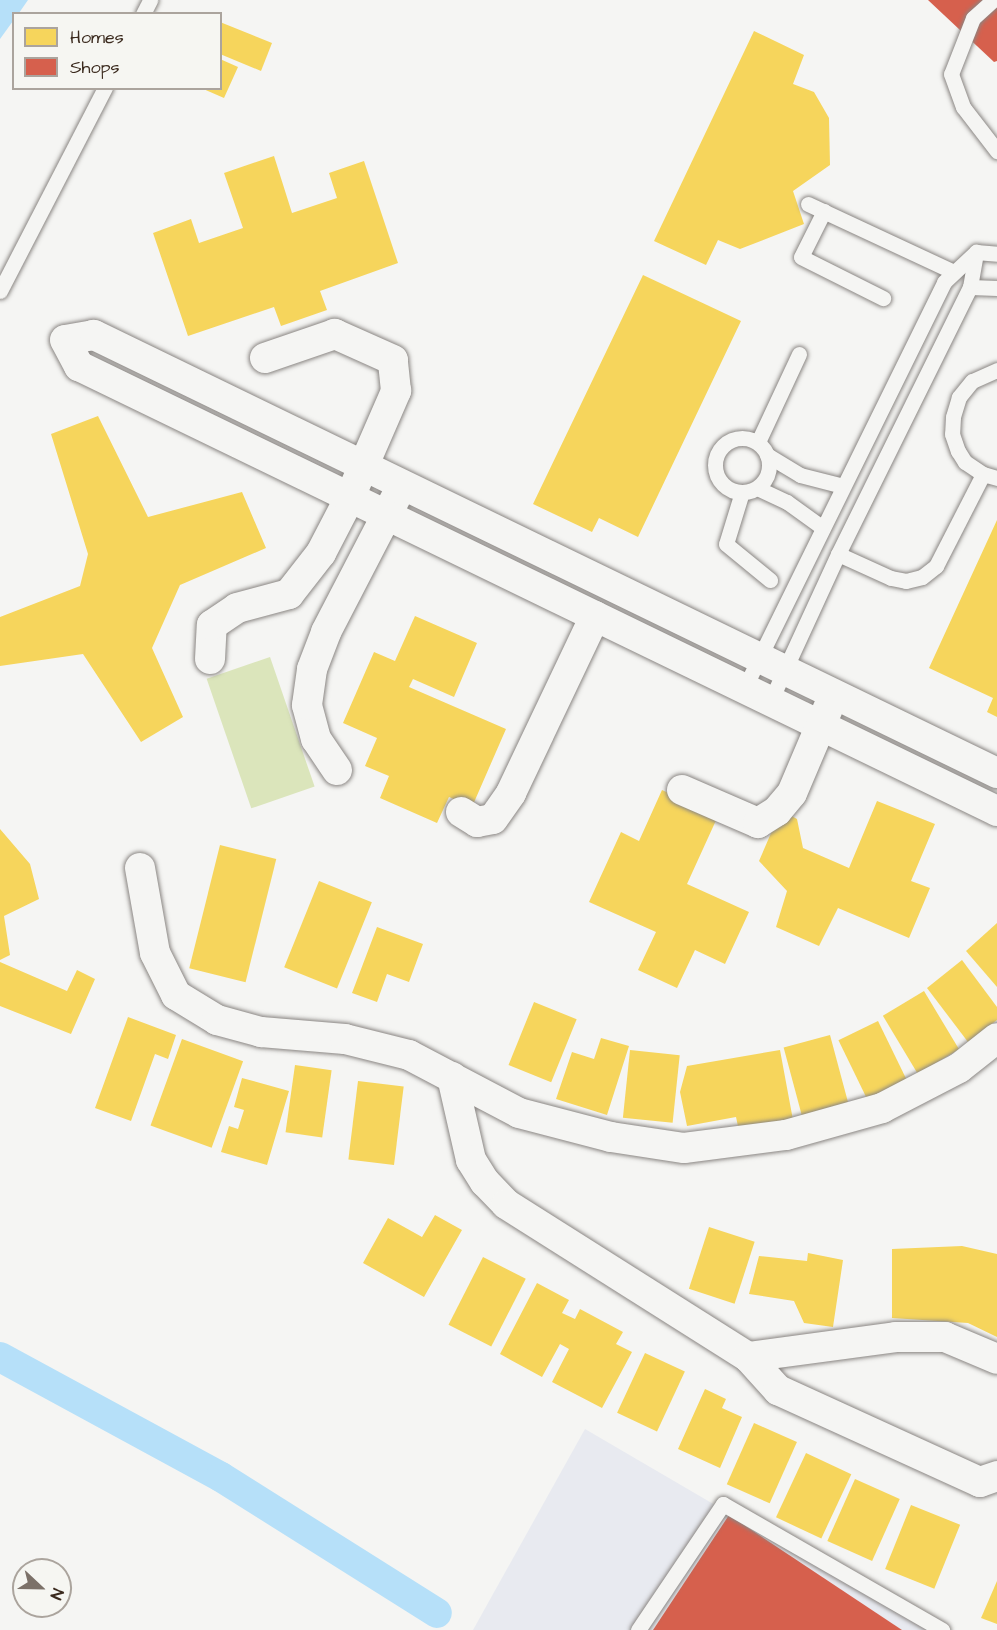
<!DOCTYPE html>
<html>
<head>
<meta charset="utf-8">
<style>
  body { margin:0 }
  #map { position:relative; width:997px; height:1630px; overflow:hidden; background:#f5f5f3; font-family:"Architects Daughter",sans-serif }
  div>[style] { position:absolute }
  .built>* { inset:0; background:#e8eaf0 }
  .green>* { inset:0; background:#dbe5bb; transform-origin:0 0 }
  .water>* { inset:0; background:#b6e0f9 }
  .homes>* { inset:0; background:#f6d55c; transform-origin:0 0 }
  .shops>* { inset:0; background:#d6604d }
  .canal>* { height:30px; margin:-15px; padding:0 15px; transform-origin:15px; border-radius:15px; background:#b6e0f9 }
  .roads { filter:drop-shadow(0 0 2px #8a8683) drop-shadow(0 0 2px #8a8683) }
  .lane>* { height:15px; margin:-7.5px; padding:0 7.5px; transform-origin:7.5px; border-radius:7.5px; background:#f5f5f3 }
  .lane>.ring { margin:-7.5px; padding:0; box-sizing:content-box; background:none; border:15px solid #f5f5f3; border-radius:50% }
  .street>* { height:30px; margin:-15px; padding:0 15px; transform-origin:15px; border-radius:15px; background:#f5f5f3 }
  span { translate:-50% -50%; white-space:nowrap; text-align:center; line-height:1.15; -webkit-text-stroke:6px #f6f6f2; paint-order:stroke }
  .legend { position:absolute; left:12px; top:12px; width:210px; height:78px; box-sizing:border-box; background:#f6f6f2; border:2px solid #aba49d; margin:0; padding:8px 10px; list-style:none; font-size:18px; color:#3b2a1e }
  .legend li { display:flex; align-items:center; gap:12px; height:30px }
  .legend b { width:30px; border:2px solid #aba49d }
  .north { position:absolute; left:12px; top:1558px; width:60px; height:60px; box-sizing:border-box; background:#f6f6f2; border:2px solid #aba49d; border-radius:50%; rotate:112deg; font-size:16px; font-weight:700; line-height:24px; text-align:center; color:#3b2a1e }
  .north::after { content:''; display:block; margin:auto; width:21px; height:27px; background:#7c7169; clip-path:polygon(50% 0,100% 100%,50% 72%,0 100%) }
</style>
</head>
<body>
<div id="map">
  <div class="built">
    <i style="clip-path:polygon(585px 1429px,929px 1630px,473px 1630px)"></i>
  </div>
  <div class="green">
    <i style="left:270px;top:657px;width:137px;height:67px;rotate:71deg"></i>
  </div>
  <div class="water">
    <i style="clip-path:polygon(0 0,28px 0,19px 13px,14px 14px,13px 21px,0 39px)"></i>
  </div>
  <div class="homes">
    <i style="clip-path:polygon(220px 22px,272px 43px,261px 71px,220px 54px)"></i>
    <i style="clip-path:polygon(754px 31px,804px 55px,793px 84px,814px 92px,829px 118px,830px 165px,793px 191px,804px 224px,740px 249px,718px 240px,706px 265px,654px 241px)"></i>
    <i style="clip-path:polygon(220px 59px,238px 67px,224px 98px,201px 88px,220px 88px)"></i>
    <i style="clip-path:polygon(274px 156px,292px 213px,337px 198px,329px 173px,364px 161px,398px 263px,320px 291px,327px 310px,281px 326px,274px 307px,188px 336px,153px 233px,191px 219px,199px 243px,243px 228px,224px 173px)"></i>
    <i style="clip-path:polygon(643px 275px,741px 321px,638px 537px,599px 518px,592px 532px,533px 504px)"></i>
    <i style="clip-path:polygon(98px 416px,148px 517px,242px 492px,266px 548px,180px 585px,152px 648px,183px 717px,141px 742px,83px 654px,0 666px,0 617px,80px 586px,88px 554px,51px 434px)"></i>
    <i style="clip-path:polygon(997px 520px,997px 717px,987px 712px,993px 698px,929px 668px)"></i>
    <i style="clip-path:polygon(415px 616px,477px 643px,454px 697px,413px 679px,409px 687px,506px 729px,472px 807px,449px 797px,437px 823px,380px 798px,389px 776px,365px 766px,377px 738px,343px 723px,374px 652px,395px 661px)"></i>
    <i style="clip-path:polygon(662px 790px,718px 816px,687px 884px,749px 912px,725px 964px,695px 950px,677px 988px,638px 970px,656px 932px,589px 902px,621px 832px,639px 841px)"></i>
    <i style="clip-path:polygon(877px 801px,935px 824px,911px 881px,930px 888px,909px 938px,838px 908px,819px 946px,776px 927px,787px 891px,759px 861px,781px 810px,797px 819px,803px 848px,849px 868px)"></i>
    <i style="clip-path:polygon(0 829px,30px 864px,39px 899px,4px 916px,10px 955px,0 960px)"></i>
    <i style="left:220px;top:845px;width:58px;height:127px;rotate:14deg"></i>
    <i style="left:319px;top:881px;width:57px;height:93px;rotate:22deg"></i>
    <i style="clip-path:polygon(997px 923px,997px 987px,966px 951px)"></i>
    <i style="clip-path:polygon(377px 927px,423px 944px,409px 982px,387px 974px,377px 1002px,352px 993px)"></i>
    <i style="clip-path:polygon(962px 960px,997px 1007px,997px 1020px,968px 1042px,927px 988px)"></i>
    <i style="clip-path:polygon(0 962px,67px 991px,77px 970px,95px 979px,71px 1034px,0 1006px)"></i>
    <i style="left:924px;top:991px;width:68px;height:48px;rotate:59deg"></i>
    <i style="left:534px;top:1002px;width:46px;height:68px;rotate:22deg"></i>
    <i style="clip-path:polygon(128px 1017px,176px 1035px,168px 1059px,155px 1054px,131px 1121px,95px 1108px)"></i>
    <i style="left:878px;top:1021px;width:67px;height:44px;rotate:64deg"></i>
    <i style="left:830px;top:1035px;width:73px;height:48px;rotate:75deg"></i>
    <i style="clip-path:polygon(601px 1038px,629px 1046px,607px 1115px,556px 1099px,572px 1052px,594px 1059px)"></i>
    <i style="left:182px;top:1039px;width:65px;height:92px;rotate:20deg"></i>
    <i style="left:630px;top:1050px;width:50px;height:68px;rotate:6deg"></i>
    <i style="clip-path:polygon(780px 1050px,793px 1120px,739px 1131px,736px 1117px,687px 1126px,680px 1092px,687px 1066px)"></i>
    <i style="left:295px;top:1065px;width:37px;height:68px;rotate:8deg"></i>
    <i style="clip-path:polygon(242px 1078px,289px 1091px,267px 1165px,221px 1152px,229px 1126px,238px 1129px,244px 1110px,234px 1107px)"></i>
    <i style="left:358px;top:1081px;width:46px;height:79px;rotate:7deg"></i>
    <i style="clip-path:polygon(435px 1215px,462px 1230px,424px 1297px,363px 1263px,388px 1218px,422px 1237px)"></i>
    <i style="left:709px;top:1227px;width:48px;height:65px;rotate:18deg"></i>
    <i style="clip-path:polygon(962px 1246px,997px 1254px,997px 1337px,968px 1323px,892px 1318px,892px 1249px)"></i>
    <i style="clip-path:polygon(808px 1253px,843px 1260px,833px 1327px,804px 1323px,794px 1301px,749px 1294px,759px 1256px,807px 1261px)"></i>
    <i style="left:483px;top:1257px;width:48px;height:76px;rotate:27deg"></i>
    <i style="clip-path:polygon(537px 1283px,569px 1300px,562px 1313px,575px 1319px,580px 1309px,623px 1332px,616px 1344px,632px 1352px,602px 1408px,552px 1382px,569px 1349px,560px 1344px,542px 1377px,500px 1354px)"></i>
    <i style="left:645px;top:1353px;width:44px;height:66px;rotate:25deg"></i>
    <i style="clip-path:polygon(705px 1389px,726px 1399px,722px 1408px,742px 1417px,720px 1468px,678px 1449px)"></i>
    <i style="left:754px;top:1423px;width:47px;height:67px;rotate:24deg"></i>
    <i style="left:806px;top:1453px;width:50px;height:71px;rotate:25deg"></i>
    <i style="left:855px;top:1479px;width:49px;height:68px;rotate:24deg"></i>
    <i style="left:911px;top:1505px;width:53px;height:69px;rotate:22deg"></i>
    <i style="clip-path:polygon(997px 1581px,997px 1624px,981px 1618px)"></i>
  </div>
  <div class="shops">
    <i style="clip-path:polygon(928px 0,997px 0,997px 61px,994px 62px)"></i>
    <i style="clip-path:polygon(729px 1515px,902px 1630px,653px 1630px)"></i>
  </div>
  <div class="canal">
    <i style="left:0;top:1357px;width:251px;rotate:28.5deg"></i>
    <i style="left:221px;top:1477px;width:255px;rotate:32.2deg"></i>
  </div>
  <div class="roads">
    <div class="lane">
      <i style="left:993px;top:0;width:27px;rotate:138deg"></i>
      <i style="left:973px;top:18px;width:60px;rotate:111.4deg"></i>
      <i style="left:951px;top:74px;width:35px;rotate:70deg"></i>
      <i style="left:963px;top:107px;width:56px;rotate:52.3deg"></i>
      <i style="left:143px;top:14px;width:16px;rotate:-63deg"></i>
      <i style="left:808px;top:204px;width:161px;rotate:25deg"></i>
      <i style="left:824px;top:211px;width:51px;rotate:116.6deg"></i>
      <i style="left:801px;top:257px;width:92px;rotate:26.6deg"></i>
      <i style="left:970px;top:287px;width:27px;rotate:2deg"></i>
      <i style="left:0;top:291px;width:229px;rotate:-62.7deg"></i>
      <i style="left:997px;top:370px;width:27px;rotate:156deg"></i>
      <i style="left:972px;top:381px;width:21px;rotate:129deg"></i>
      <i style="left:959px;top:397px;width:21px;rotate:107deg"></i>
      <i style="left:953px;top:417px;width:17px;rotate:93deg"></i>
      <i style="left:952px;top:434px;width:18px;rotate:71deg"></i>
      <i style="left:958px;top:451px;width:13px;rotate:58deg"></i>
      <i style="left:965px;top:462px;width:22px;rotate:34deg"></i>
      <i style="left:983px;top:474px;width:15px;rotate:16deg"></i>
      <i class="ring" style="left:715px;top:438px;width:39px;height:39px"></i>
      <i style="left:758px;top:442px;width:97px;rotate:-65deg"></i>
      <i style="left:767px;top:455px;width:39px;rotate:31deg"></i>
      <i style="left:800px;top:475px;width:44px;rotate:14.3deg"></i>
      <i style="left:757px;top:488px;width:33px;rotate:25deg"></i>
      <i style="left:787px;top:502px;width:44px;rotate:35.8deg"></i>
      <i style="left:742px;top:492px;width:54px;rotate:107.1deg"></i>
      <i style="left:726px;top:544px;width:57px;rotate:39.3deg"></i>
      <i style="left:838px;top:554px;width:58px;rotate:24.4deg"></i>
      <i style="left:891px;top:578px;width:15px;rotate:11deg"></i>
      <i style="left:906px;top:581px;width:16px;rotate:-14deg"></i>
      <i style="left:922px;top:577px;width:18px;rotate:-38deg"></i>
      <i style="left:936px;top:566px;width:103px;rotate:-62.9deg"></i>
      <i style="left:744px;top:689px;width:453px;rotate:-63.8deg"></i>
      <i style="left:944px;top:282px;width:44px;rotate:-43.2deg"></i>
      <i style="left:976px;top:252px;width:21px;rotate:5deg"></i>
      <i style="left:770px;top:702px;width:163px;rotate:-65.3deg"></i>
      <i style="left:838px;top:554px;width:298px;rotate:-63.7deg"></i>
      <i style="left:970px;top:287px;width:36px;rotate:-80deg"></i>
      <i style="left:638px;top:1630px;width:152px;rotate:-56deg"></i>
      <i style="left:723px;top:1504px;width:253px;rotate:29.9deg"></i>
    </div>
    <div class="street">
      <i style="left:210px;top:659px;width:34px;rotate:-87deg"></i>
      <i style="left:212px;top:625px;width:30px;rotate:-34deg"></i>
      <i style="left:237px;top:608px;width:54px;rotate:-15.1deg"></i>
      <i style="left:289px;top:594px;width:52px;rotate:-52deg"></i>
      <i style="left:321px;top:553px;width:63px;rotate:-62.6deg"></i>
      <i style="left:350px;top:497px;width:116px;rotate:-66.5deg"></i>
      <i style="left:396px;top:391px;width:31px;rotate:-96deg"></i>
      <i style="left:393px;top:360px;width:64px;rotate:-155.9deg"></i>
      <i style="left:335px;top:334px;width:74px;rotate:161.1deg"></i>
      <i style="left:337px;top:770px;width:37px;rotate:-124deg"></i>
      <i style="left:316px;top:739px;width:35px;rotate:-105deg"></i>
      <i style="left:307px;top:705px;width:36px;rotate:-82deg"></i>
      <i style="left:312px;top:669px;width:40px;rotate:-69deg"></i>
      <i style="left:326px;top:632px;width:152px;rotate:-62.6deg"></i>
      <i style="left:997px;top:773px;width:1004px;rotate:-154.12deg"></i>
      <i style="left:94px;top:335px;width:29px;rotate:170deg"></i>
      <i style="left:65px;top:340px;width:30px;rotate:62deg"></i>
      <i style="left:79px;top:366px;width:1020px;rotate:25.86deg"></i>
      <i style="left:682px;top:790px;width:83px;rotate:23.5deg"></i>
      <i style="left:758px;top:823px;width:22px;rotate:-32deg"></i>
      <i style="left:777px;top:811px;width:23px;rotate:-50deg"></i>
      <i style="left:792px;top:793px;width:92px;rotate:-67deg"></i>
      <i style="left:461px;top:812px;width:19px;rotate:32deg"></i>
      <i style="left:477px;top:822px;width:16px;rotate:-11deg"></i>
      <i style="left:493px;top:819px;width:32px;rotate:-55deg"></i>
      <i style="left:511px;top:793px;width:196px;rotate:-64.6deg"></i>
      <i style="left:140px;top:868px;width:86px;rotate:80deg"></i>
      <i style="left:155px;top:953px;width:47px;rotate:63.4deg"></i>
      <i style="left:176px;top:995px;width:48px;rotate:31.4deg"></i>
      <i style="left:217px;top:1020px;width:46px;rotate:15.3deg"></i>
      <i style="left:261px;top:1032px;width:84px;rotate:4.8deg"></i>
      <i style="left:345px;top:1039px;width:66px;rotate:14deg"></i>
      <i style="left:409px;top:1055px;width:124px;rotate:27.8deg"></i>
      <i style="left:519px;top:1113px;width:95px;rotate:14.6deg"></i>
      <i style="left:611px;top:1137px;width:74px;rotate:8.6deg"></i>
      <i style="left:684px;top:1148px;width:103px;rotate:-7.3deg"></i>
      <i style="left:786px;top:1135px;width:100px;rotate:-15.7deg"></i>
      <i style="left:882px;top:1108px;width:87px;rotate:-27.5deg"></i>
      <i style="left:959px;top:1068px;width:48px;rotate:-38.3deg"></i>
      <i style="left:452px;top:1077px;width:85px;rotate:77.1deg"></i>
      <i style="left:471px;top:1160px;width:26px;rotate:58deg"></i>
      <i style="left:485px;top:1182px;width:30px;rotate:46deg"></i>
      <i style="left:506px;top:1204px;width:286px;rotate:32.3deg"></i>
      <i style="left:748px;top:1357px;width:45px;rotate:47.7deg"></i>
      <i style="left:778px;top:1390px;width:222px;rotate:24.5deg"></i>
      <i style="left:980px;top:1482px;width:18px;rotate:-19deg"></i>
      <i style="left:748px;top:1357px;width:149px;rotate:-7.7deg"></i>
      <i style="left:896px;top:1337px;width:49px"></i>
      <i style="left:945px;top:1337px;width:56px;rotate:22.9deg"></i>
    </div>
  </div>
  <ul class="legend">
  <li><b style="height:16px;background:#f6d55c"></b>Homes</li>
  <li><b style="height:16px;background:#d6604d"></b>Shops</li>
  </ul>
  <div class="north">N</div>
</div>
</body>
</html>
